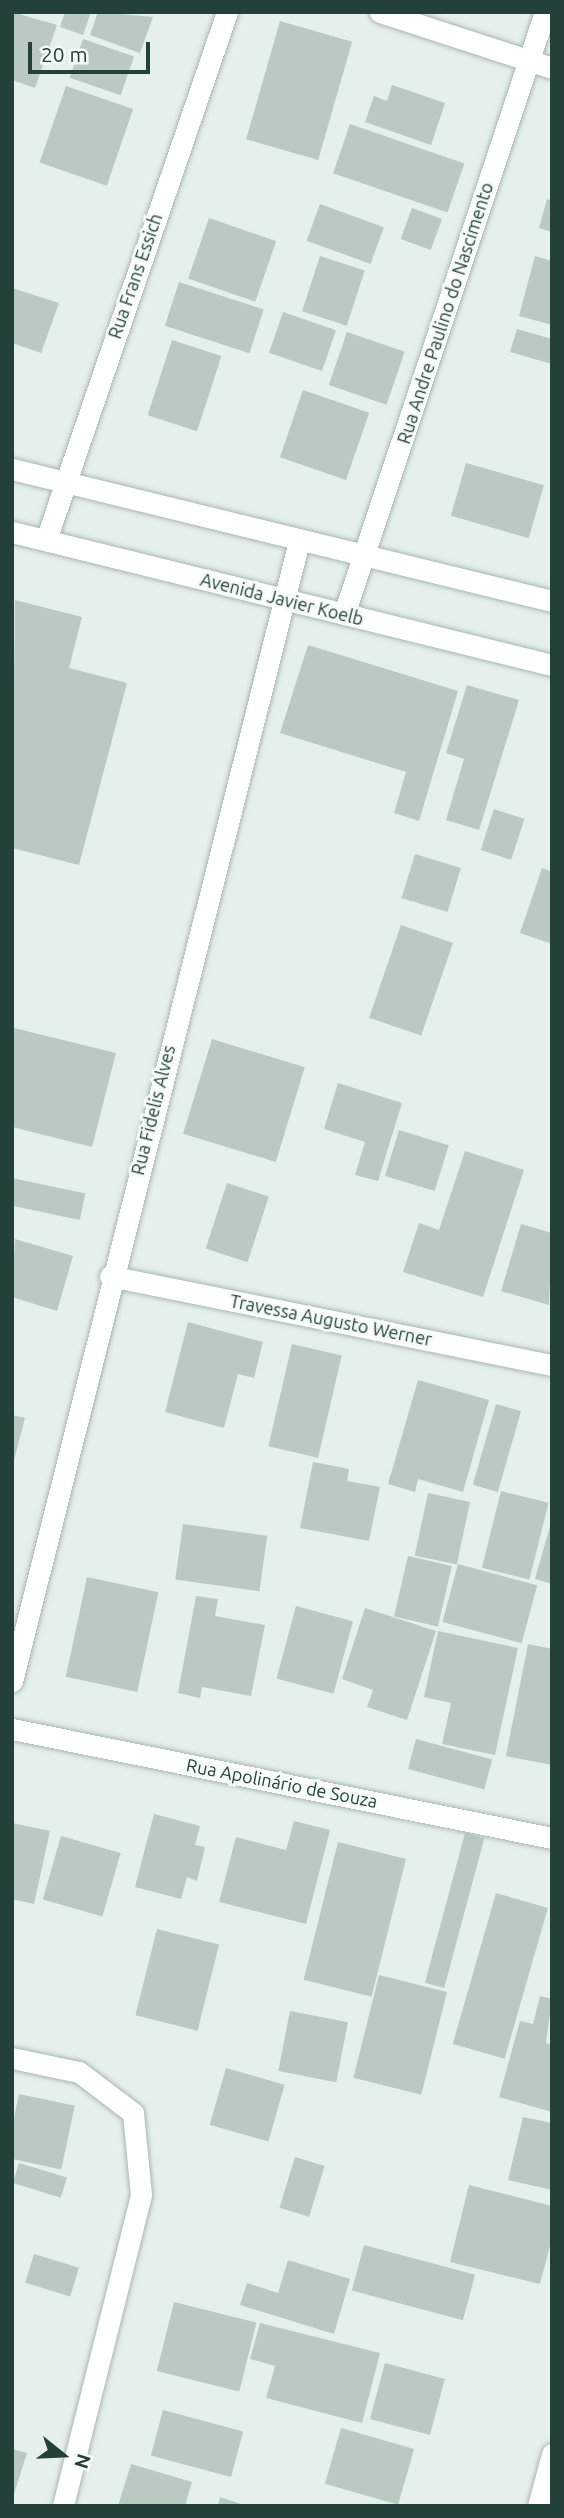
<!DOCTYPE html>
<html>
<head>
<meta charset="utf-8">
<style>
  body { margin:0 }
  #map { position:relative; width:564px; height:2518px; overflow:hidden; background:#e5efeb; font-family:Ubuntu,sans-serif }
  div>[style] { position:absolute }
  .building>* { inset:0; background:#bbc9c3; transform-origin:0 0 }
  .roads { filter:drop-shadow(0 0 2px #a7b7b2) drop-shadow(0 0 2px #a7b7b2) }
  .minor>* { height:21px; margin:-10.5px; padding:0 10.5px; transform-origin:10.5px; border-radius:10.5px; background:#fff }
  span { translate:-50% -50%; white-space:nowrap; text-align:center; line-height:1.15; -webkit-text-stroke:6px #f6fbf8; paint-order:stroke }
  .street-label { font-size:18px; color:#244139 }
  .frame { position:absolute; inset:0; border:14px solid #244139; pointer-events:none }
  .north { position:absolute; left:28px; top:2420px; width:70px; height:70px; -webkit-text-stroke:5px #f6fbf8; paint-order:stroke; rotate:108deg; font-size:19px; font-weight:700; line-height:28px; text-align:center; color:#244139 }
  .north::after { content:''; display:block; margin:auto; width:24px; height:32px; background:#244139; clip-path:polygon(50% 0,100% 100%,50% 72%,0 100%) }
  .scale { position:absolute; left:28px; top:42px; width:122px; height:32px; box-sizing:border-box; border:4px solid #244139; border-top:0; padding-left:9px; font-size:21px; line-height:24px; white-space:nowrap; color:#244139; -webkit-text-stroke:5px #f6fbf8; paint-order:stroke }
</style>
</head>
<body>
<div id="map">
  <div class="building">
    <i style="clip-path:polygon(12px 12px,57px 25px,35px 88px,12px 80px)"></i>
    <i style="clip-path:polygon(65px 12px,91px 12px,83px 35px,60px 27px)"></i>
    <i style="clip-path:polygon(98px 12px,153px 17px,140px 53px,90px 35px)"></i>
    <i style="left:280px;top:21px;width:75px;height:123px;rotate:16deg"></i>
    <i style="left:83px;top:39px;width:54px;height:41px;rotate:19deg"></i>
    <i style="clip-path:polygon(392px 85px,445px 103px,431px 145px,365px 122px,374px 96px,387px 101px)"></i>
    <i style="left:66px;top:86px;width:71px;height:81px;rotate:19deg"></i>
    <i style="left:350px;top:124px;width:121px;height:52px;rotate:19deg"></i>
    <i style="clip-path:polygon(547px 199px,552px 201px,552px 232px,539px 228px)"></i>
    <i style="left:320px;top:204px;width:68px;height:39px;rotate:20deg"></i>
    <i style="left:412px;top:208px;width:32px;height:33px;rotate:20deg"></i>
    <i style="left:209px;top:218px;width:71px;height:64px;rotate:19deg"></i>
    <i style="left:320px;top:256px;width:47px;height:58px;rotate:18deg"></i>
    <i style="clip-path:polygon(535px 256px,552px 261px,552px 325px,519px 316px)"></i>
    <i style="left:179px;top:282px;width:89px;height:46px;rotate:18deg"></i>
    <i style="clip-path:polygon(12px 288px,59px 303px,41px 353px,12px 343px)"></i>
    <i style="left:283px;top:312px;width:56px;height:43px;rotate:19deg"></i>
    <i style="clip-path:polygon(517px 329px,552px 339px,552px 364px,510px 352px)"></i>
    <i style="left:347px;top:332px;width:61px;height:56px;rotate:19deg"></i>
    <i style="left:172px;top:340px;width:52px;height:79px;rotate:18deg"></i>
    <i style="left:303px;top:390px;width:70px;height:71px;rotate:19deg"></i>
    <i style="left:466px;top:463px;width:81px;height:55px;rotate:16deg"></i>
    <i style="clip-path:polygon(15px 600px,82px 617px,69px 668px,127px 683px,79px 865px,12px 848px)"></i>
    <i style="clip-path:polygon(308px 645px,458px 691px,419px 821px,394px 813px,406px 772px,280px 733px)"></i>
    <i style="clip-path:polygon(467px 685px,519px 700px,479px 830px,446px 820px,464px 759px,446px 753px)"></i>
    <i style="left:494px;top:809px;width:32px;height:43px;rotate:18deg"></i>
    <i style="left:415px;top:854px;width:48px;height:46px;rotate:17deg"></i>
    <i style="clip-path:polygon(542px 868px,552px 872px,552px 944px,520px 933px)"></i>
    <i style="left:401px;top:925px;width:55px;height:98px;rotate:19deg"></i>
    <i style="clip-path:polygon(14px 1028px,116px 1053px,92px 1147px,12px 1127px)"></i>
    <i style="left:212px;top:1039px;width:97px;height:99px;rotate:17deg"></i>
    <i style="clip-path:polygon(338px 1083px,402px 1103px,378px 1181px,355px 1175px,365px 1142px,324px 1129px)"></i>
    <i style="left:399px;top:1130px;width:52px;height:48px;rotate:17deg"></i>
    <i style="clip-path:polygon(465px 1151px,524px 1170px,483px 1297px,403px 1272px,419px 1223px,439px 1230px)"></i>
    <i style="left:12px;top:1178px;width:75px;height:27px;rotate:12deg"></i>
    <i style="left:227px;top:1183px;width:44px;height:69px;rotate:18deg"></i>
    <i style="clip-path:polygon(521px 1224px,552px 1233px,549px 1305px,501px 1291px)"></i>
    <i style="clip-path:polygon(15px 1239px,73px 1256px,57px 1311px,12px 1297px)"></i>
    <i style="clip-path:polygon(188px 1322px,263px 1342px,254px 1378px,238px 1374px,224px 1428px,165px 1412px)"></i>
    <i style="left:292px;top:1344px;width:51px;height:105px;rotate:13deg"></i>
    <i style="clip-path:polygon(418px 1380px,489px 1400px,463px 1492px,418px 1479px,415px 1492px,388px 1484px)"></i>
    <i style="left:496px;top:1404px;width:26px;height:84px;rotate:16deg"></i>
    <i style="clip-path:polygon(12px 1415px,25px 1418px,13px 1464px,12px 1464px)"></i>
    <i style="clip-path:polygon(313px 1462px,349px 1469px,347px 1481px,380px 1487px,369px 1541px,300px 1528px)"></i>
    <i style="left:501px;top:1491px;width:49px;height:79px;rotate:14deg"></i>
    <i style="left:428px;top:1493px;width:43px;height:64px;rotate:12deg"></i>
    <i style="clip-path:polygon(551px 1523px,552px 1524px,552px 1584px,535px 1579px)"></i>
    <i style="left:183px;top:1524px;width:85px;height:56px;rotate:8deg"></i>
    <i style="left:408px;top:1556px;width:45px;height:62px;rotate:13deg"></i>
    <i style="left:458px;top:1564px;width:82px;height:60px;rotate:15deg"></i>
    <i style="left:87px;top:1577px;width:73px;height:102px;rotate:12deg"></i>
    <i style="clip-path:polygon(196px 1596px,218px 1599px,215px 1616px,265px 1625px,251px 1696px,202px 1687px,200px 1698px,178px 1693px)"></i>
    <i style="left:296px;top:1606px;width:59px;height:75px;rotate:15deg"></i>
    <i style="clip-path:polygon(365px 1608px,436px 1631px,407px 1720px,367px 1707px,373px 1690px,342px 1679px)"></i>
    <i style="clip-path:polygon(438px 1631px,518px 1648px,495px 1755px,442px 1744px,451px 1703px,424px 1697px)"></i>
    <i style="clip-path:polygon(528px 1644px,552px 1649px,552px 1765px,506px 1756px)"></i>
    <i style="left:416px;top:1739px;width:79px;height:31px;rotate:15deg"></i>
    <i style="clip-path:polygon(154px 1814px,200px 1826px,195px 1845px,205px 1847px,197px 1881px,187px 1877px,181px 1899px,135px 1887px)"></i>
    <i style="clip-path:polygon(294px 1821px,330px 1830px,306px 1924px,219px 1902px,236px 1837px,286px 1850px)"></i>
    <i style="clip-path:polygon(12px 1823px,50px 1831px,34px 1904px,12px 1899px)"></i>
    <i style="left:465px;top:1833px;width:20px;height:155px;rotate:15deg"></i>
    <i style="left:61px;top:1836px;width:62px;height:66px;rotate:16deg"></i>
    <i style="left:338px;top:1842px;width:70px;height:142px;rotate:14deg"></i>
    <i style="left:496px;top:1893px;width:54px;height:157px;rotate:16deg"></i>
    <i style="left:157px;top:1929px;width:64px;height:89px;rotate:14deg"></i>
    <i style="left:379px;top:1975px;width:70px;height:106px;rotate:14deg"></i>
    <i style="clip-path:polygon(540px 1996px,552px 1999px,546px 2043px,552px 2045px,552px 2112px,499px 2097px,520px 2021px,533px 2024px)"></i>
    <i style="left:290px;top:2011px;width:59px;height:61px;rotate:11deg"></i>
    <i style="left:226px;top:2068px;width:61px;height:59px;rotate:16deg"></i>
    <i style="left:19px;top:2094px;width:57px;height:65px;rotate:12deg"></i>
    <i style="clip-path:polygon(523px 2117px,552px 2123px,552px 2190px,508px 2180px)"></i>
    <i style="left:295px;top:2157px;width:31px;height:53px;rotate:17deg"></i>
    <i style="left:19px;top:2163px;width:50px;height:21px;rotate:17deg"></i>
    <i style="clip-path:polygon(469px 2185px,552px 2206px,552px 2238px,540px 2284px,450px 2262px)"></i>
    <i style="left:364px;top:2245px;width:115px;height:47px;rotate:15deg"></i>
    <i style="left:34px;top:2254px;width:47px;height:30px;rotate:17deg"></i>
    <i style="clip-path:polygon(288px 2260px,350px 2279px,334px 2334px,240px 2305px,247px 2283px,278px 2293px)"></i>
    <i style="left:174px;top:2302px;width:85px;height:71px;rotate:14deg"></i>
    <i style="clip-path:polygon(260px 2323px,380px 2353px,362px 2423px,266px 2398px,275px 2366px,250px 2359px)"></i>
    <i style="left:385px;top:2363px;width:62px;height:58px;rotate:15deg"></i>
    <i style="left:163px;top:2410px;width:83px;height:47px;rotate:15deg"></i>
    <i style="left:341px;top:2428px;width:76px;height:58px;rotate:16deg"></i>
    <i style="clip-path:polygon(12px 2449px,27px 2453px,13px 2497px,12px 2497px)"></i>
    <i style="clip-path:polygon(131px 2464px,192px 2482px,185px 2506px,118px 2506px)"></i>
    <i style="clip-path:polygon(220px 2497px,244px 2505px,244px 2506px,218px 2506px)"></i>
  </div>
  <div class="roads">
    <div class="minor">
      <i style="left:380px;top:12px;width:181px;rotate:18deg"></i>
      <i style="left:12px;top:469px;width:556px;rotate:13.74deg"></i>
      <i style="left:12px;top:532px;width:556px;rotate:13.84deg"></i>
      <i style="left:46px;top:540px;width:558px;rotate:-71.08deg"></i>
      <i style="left:344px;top:614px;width:635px;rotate:-71.54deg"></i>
      <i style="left:110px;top:1276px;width:451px;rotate:11.4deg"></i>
      <i style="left:12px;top:1681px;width:1176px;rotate:-75.87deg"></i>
      <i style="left:12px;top:1729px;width:551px;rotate:11.41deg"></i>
      <i style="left:12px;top:2058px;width:68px;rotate:11.8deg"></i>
      <i style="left:79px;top:2072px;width:68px;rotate:37.2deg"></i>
      <i style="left:133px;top:2113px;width:82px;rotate:84.4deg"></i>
      <i style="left:141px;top:2195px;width:321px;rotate:104.1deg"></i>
      <i style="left:538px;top:2506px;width:54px;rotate:-74.9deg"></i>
    </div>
  </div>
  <div class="street-label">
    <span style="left:135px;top:276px;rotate:-71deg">Rua Frans Essich</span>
    <span style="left:445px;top:313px;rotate:-72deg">Rua Andre Paulino do Nascimento</span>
    <span style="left:282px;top:599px;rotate:14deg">Avenida Javier Koelb</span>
    <span style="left:153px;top:1110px;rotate:-76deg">Rua Fidelis Alves</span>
    <span style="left:331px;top:1320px;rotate:11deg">Travessa Augusto Werner</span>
    <span style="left:282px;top:1783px;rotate:11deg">Rua Apolinário de Souza</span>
  </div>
  <div class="frame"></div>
  <div class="north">N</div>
  <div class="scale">20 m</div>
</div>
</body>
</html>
